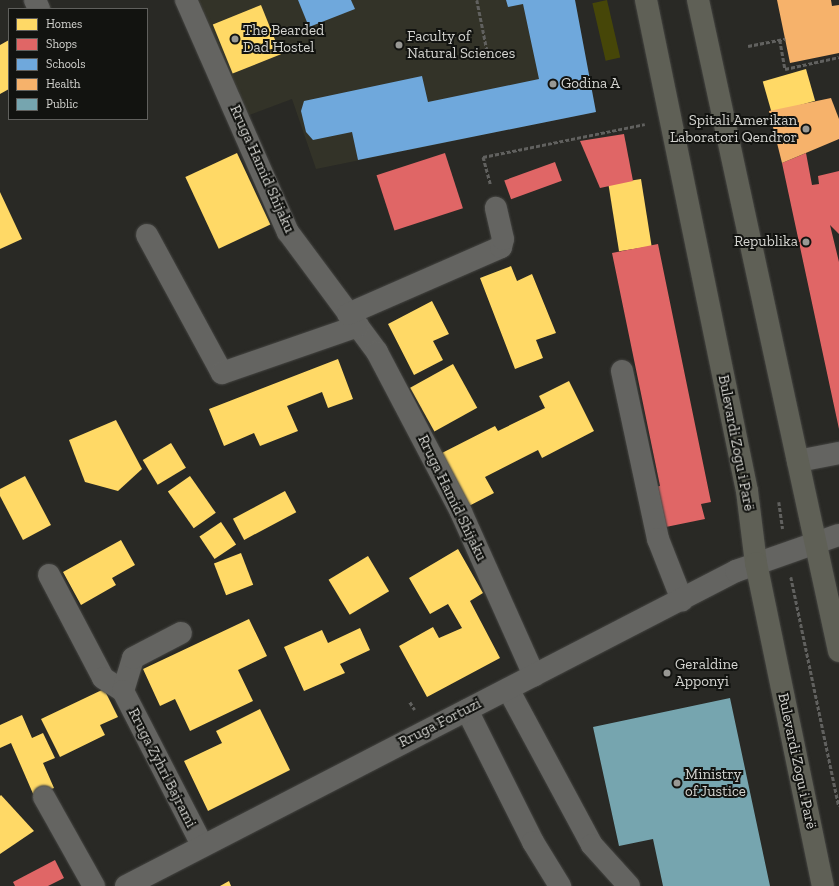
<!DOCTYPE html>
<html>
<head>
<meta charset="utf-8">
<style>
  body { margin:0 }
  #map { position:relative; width:839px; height:886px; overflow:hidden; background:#292925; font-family:"Zilla Slab",serif }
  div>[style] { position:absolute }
  .built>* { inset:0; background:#333328 }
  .green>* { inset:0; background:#464608; transform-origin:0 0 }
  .homes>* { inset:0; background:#ffd966; transform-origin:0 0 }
  .shops>* { inset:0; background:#e06666; transform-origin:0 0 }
  .schools>* { inset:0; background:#6fa8dc }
  .health>* { inset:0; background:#f6b26b }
  .public>* { inset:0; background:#76a5af }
  .path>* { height:2.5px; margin-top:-1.25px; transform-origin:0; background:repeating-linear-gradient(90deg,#61615f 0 4px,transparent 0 6px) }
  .roads { filter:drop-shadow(0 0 1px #444441) drop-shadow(0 0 1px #444441) }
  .minor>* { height:22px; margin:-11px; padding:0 11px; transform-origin:11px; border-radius:11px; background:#646461 }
  .major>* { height:22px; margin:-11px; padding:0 11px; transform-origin:11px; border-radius:11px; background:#5f6056 }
  .dots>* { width:11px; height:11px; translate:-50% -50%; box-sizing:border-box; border:2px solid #121310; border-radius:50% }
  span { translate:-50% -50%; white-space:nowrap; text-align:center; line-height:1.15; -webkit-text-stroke:4px #121310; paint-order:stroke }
  .poi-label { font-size:15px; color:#d4d4d0 }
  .left { translate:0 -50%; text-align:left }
  .right { translate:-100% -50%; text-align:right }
  .street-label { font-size:15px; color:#d4d4d0 }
  .legend { position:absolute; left:8px; top:8px; width:140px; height:112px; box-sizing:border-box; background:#121310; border:1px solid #60605d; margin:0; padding:5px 7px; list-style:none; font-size:12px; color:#d4d4d0 }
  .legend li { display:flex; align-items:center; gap:8px; height:20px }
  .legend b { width:20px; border:1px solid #60605d }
</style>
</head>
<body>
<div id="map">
  <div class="built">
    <i style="clip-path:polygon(192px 0,575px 0,596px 112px,316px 169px,292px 99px,247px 116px)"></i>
  </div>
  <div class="green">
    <i style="left:607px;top:0;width:59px;height:15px;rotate:77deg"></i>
  </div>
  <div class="homes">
    <i style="left:261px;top:5px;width:53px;height:52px;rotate:68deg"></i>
    <i style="clip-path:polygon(9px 40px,9px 89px,0 94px,0 45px)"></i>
    <i style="left:806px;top:69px;width:33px;height:45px;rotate:74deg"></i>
    <i style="left:237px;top:153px;width:79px;height:57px;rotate:65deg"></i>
    <i style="left:641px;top:179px;width:68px;height:33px;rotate:81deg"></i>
    <i style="clip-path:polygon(0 192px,22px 239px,0 249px)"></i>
    <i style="clip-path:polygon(511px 266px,517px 281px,532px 274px,556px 333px,536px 340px,543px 358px,515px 369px,480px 278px)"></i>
    <i style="clip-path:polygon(432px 301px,449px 334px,433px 341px,443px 360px,414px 375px,388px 324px)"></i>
    <i style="clip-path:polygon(338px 359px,353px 399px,328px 408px,322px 392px,287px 406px,298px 431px,260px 446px,254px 433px,224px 446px,209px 409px)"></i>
    <i style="left:453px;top:364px;width:50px;height:49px;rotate:61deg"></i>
    <i style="clip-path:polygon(569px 381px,594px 431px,542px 458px,538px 450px,485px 477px,494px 493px,465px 508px,438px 455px,495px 426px,498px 431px,545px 408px,539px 396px)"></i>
    <i style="clip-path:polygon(116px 420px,142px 469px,118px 491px,85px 482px,69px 440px)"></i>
    <i style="left:171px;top:443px;width:29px;height:33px;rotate:59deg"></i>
    <i style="clip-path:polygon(25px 476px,51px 525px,23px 540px,0 496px,0 489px)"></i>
    <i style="left:190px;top:476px;width:45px;height:27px;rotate:55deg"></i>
    <i style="left:285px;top:491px;width:24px;height:59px;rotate:62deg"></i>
    <i style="left:221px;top:522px;width:27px;height:26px;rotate:56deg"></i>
    <i style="clip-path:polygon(121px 540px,135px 565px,112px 578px,116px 585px,81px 605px,63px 572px)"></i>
    <i style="clip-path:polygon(458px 549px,483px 593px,470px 601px,500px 658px,427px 697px,399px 646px,433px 627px,439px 638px,462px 628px,448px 604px,430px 614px,409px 578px)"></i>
    <i style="left:241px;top:553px;width:34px;height:29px;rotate:69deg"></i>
    <i style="left:368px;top:556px;width:41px;height:46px;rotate:59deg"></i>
    <i style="clip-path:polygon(249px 619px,267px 656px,238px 670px,253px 701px,190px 731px,175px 699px,160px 706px,143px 669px)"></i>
    <i style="clip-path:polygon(360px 628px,370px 650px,340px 664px,345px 673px,304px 691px,284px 647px,322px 630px,328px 643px)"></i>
    <i style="clip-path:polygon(104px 689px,118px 717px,100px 725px,105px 735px,60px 757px,41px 719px)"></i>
    <i style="clip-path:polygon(260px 709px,290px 770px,208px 811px,184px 761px,222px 743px,216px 731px)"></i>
    <i style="clip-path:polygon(22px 715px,32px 738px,43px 733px,55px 758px,43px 763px,54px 788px,34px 796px,11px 743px,0 748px,0 725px)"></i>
    <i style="clip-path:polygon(1px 795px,34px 831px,0 854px,0 796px)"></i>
    <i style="clip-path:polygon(229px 881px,231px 886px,220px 886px)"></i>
  </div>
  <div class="shops">
    <i style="clip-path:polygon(624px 134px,633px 181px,600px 188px,580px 141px)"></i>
    <i style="left:445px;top:153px;width:58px;height:72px;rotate:72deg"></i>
    <i style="clip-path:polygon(806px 153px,812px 185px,819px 184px,818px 176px,839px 171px,839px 234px,830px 225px,839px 262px,839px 429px,782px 163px)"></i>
    <i style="left:555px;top:162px;width:20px;height:54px;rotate:70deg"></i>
    <i style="clip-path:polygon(658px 244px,711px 502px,701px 504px,705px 519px,661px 528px,653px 487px,660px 486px,612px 253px)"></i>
    <i style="clip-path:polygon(55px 860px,64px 878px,48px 886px,15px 886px,13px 882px)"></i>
  </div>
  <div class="schools">
    <i style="clip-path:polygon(298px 0,351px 0,355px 9px,309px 27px)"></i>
    <i style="clip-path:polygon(506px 0,575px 0,596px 112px,358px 160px,352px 132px,313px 140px,306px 132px,301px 111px,304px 101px,422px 76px,428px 102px,539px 79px,523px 4px,508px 7px)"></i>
  </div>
  <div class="health">
    <i style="clip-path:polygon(777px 0,831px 0,832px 6px,839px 5px,839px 53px,790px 63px)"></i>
    <i style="clip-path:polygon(831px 98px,839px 119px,839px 139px,782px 163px,769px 111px)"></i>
  </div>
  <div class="public">
    <i style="clip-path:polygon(730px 698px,770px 886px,663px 886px,653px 839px,619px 846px,593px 727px)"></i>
  </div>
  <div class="path">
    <i style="left:477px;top:0;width:51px;rotate:78.7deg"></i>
    <i style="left:780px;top:40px;width:29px;rotate:80deg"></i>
    <i style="left:785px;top:69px;width:55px;rotate:-12.5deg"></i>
    <i style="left:748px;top:46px;width:38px;rotate:-11deg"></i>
    <i style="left:490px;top:184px;width:28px;rotate:-105deg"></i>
    <i style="left:483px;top:157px;width:165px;rotate:-11.5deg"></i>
    <i style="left:779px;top:502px;width:27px;rotate:82deg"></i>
    <i style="left:791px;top:577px;width:234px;rotate:78.2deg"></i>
    <i style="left:410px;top:702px;width:9px;rotate:58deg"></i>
  </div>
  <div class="roads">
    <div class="minor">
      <i style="left:35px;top:0;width:10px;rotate:66deg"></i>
      <i style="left:186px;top:0;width:253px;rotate:66.3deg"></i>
      <i style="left:288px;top:232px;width:149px;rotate:53.4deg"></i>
      <i style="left:377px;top:352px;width:181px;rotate:62.3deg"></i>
      <i style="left:461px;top:512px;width:179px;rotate:65.9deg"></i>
      <i style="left:147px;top:235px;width:157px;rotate:61.5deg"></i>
      <i style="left:222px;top:373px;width:144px;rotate:-19.1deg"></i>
      <i style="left:348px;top:314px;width:167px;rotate:-23.6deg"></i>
      <i style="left:501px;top:247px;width:8px;rotate:-76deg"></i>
      <i style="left:503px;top:239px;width:32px;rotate:-103deg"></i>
      <i style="left:622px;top:371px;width:172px;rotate:77.9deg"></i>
      <i style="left:658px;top:539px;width:66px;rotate:68.5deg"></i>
      <i style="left:798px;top:461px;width:42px;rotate:-11deg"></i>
      <i style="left:49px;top:575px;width:116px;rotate:62.3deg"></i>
      <i style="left:103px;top:678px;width:24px;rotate:33deg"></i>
      <i style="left:123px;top:691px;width:34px;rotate:-73deg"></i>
      <i style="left:133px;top:658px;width:54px;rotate:-27.5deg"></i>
      <i style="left:508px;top:689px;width:177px;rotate:61.7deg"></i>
      <i style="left:592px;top:845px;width:55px;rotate:47.9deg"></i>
      <i style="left:123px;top:691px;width:173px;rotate:62.8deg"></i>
      <i style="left:467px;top:710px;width:148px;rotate:63.4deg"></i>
      <i style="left:533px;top:842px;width:52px;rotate:58.5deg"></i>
      <i style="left:44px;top:797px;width:102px;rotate:60.7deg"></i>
      <i style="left:126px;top:886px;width:687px;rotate:-27.31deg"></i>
      <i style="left:736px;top:571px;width:109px;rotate:-19.3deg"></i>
    </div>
    <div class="major">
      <i style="left:646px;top:0;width:501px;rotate:78.38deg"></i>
      <i style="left:747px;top:491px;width:73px;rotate:82.9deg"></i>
      <i style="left:756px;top:563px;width:330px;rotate:78.3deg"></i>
      <i style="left:698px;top:0;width:666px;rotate:77.78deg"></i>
    </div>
  </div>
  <div class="dots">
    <i style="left:235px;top:39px;background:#989894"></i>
    <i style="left:399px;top:45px;background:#989894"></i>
    <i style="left:553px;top:84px;background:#989894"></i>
    <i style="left:806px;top:129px;background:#989894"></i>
    <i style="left:806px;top:242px;background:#989894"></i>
    <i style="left:667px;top:673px;background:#989894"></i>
    <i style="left:677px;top:783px;background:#989894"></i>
  </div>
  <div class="poi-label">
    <span class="left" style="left:243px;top:39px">The Bearded<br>Dad Hostel</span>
    <span class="left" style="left:407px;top:45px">Faculty of<br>Natural Sciences</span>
    <span class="left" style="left:561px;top:84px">Godina A</span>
    <span class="right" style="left:797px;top:129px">Spitali Amerikan<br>Laboratori Qendror</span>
    <span class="right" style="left:798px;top:242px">Republika</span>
    <span class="left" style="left:675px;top:673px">Geraldine<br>Apponyi</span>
    <span class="left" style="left:685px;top:783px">Ministry<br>of Justice</span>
  </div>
  <div class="street-label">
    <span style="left:262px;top:169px;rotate:66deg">Rruga Hamid Shijaku</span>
    <span style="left:736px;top:443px;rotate:79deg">Bulevardi Zogu i Parë</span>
    <span style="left:452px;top:498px;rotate:64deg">Rruga Hamid Shijaku</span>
    <span style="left:440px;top:723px;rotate:-27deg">Rruga Fortuzi</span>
    <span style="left:797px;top:761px;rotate:78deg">Bulevardi Zogu i Parë</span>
    <span style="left:162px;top:768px;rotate:63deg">Rruga Zyhri Bajrami</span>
  </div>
  <ul class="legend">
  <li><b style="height:11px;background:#ffd966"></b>Homes</li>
  <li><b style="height:11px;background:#e06666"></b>Shops</li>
  <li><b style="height:11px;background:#6fa8dc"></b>Schools</li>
  <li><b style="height:11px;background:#f6b26b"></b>Health</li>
  <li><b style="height:11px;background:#76a5af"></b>Public</li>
  </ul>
</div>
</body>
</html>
